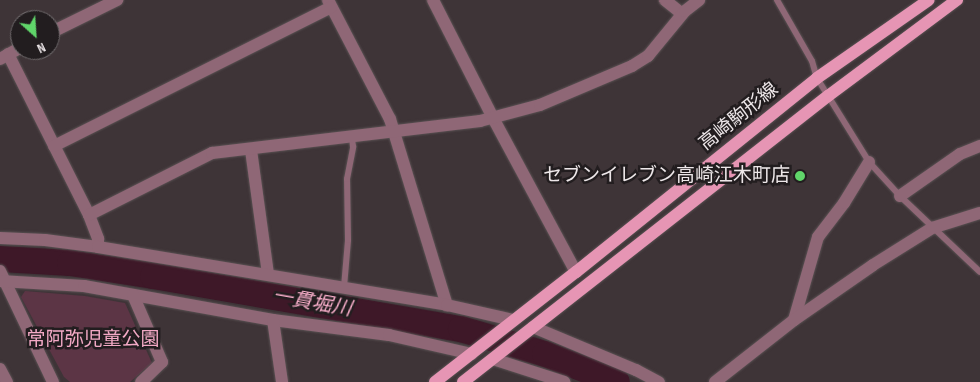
<!DOCTYPE html>
<html>
<head>
<meta charset="utf-8">
<style>
  body { margin:0 }
  #map { position:relative; width:980px; height:382px; overflow:hidden; background:#3e3437; font-family:"Sofia Sans Condensed","Noto Sans JP",sans-serif }
  div>[style] { position:absolute }
  .green>* { inset:0; background:#5c3545 }
  .river>* { height:26px; margin:-13px; padding:0 13px; transform-origin:13px; border-radius:13px; background:#3e1828 }
  .roads { filter:drop-shadow(0 0 1px #5a5153) drop-shadow(0 0 1px #5a5153) }
  .service>* { height:6px; margin:-3px; padding:0 3px; transform-origin:3px; border-radius:3px; background:#8f6776 }
  .minor>* { height:12px; margin:-6px; padding:0 6px; transform-origin:6px; border-radius:6px; background:#8f6776 }
  .primary>* { height:12px; margin:-6px; padding:0 6px; transform-origin:6px; border-radius:6px; background:#e695b4 }
  .dots>* { width:14px; height:14px; translate:-50% -50%; box-sizing:border-box; border:2px solid #221d1f; border-radius:50% }
  span { translate:-50% -50%; white-space:nowrap; text-align:center; line-height:1.15; -webkit-text-stroke:5px #221d1f; paint-order:stroke }
  .street-label { font-size:19px; color:#ede7e9 }
  .poi-label { font-size:19px; color:#ede7e9 }
  .right { translate:-100% -50%; text-align:right }
  .park-label { font-size:19px; color:#f3a9c5 }
  .water-label { font-size:20px; color:#f7adc9; font-style:italic }
  .north { position:absolute; left:10px; top:10px; width:50px; height:50px; box-sizing:border-box; background:#221d1f; border:1px solid #736e70; border-radius:50%; rotate:154deg; font-size:14px; font-weight:700; line-height:20px; text-align:center; color:#ede7e9 }
  .north::after { content:''; display:block; margin:auto; width:18px; height:22px; background:#60d56a; clip-path:polygon(50% 0,100% 100%,50% 72%,0 100%) }
</style>
</head>
<body>
<div id="map">
  <div class="green">
    <i style="clip-path:polygon(25px 291px,85px 296px,125px 303px,152px 363px,130px 382px,70px 382px,64px 377px,21px 297px)"></i>
  </div>
  <div class="river">
    <i style="left:0;top:259px;width:70px;rotate:3.3deg"></i>
    <i style="left:70px;top:263px;width:84px;rotate:8.9deg"></i>
    <i style="left:153px;top:276px;width:313px;rotate:9.8deg"></i>
    <i style="left:461px;top:329px;width:88px;rotate:16.6deg"></i>
    <i style="left:545px;top:354px;width:77px;rotate:21.3deg"></i>
  </div>
  <div class="roads">
    <div class="service">
      <i style="left:777px;top:0;width:70px;rotate:60.2deg"></i>
      <i style="left:812px;top:61px;width:18px;rotate:74deg"></i>
      <i style="left:817px;top:78px;width:99px;rotate:58.2deg"></i>
      <i style="left:869px;top:162px;width:46px;rotate:47.6deg"></i>
      <i style="left:900px;top:196px;width:110px;rotate:43.5deg"></i>
      <i style="left:344px;top:287px;width:47px;rotate:-85.1deg"></i>
      <i style="left:348px;top:240px;width:61px;rotate:-90.9deg"></i>
      <i style="left:347px;top:179px;width:33px;rotate:-79deg"></i>
      <i style="left:353px;top:147px;width:10px;rotate:-96deg"></i>
    </div>
    <div class="minor">
      <i style="left:328px;top:0;width:134px;rotate:62.5deg"></i>
      <i style="left:390px;top:119px;width:195px;rotate:73deg"></i>
      <i style="left:433px;top:0;width:132px;rotate:63deg"></i>
      <i style="left:493px;top:118px;width:175px;rotate:61.7deg"></i>
      <i style="left:665px;top:0;width:22px;rotate:39deg"></i>
      <i style="left:50px;top:33px;width:75px;rotate:-26.2deg"></i>
      <i style="left:8px;top:54px;width:180px;rotate:63.3deg"></i>
      <i style="left:89px;top:215px;width:26px;rotate:69deg"></i>
      <i style="left:98px;top:239px;width:8px;rotate:90deg"></i>
      <i style="left:0;top:59px;width:23px;rotate:-29deg"></i>
      <i style="left:54px;top:146px;width:310px;rotate:-26.6deg"></i>
      <i style="left:251px;top:150px;width:125px;rotate:82.2deg"></i>
      <i style="left:900px;top:196px;width:73px;rotate:-35deg"></i>
      <i style="left:960px;top:154px;width:22px;rotate:-22deg"></i>
      <i style="left:89px;top:215px;width:138px;rotate:-26.8deg"></i>
      <i style="left:212px;top:153px;width:270px;rotate:-6.8deg"></i>
      <i style="left:480px;top:121px;width:62px;rotate:-14.9deg"></i>
      <i style="left:540px;top:105px;width:100px;rotate:-23deg"></i>
      <i style="left:632px;top:66px;width:19px;rotate:-32deg"></i>
      <i style="left:648px;top:56px;width:58px;rotate:-50.6deg"></i>
      <i style="left:685px;top:11px;width:18px;rotate:-38deg"></i>
      <i style="left:0;top:238px;width:45px;rotate:2.5deg"></i>
      <i style="left:45px;top:240px;width:53px;rotate:7.5deg"></i>
      <i style="left:98px;top:247px;width:354px;rotate:9.4deg"></i>
      <i style="left:447px;top:305px;width:68px;rotate:12.8deg"></i>
      <i style="left:0;top:271px;width:123px;rotate:64.5deg"></i>
      <i style="left:0;top:281px;width:84px;rotate:3.4deg"></i>
      <i style="left:84px;top:286px;width:192px;rotate:10.2deg"></i>
      <i style="left:273px;top:320px;width:117px;rotate:7.4deg"></i>
      <i style="left:389px;top:335px;width:85px;rotate:12.9deg"></i>
      <i style="left:133px;top:295px;width:73px;rotate:66.6deg"></i>
      <i style="left:162px;top:362px;width:29px;rotate:136deg"></i>
      <i style="left:273px;top:320px;width:63px;rotate:81.7deg"></i>
      <i style="left:794px;top:320px;width:86px;rotate:-73.9deg"></i>
      <i style="left:818px;top:237px;width:43px;rotate:-52.6deg"></i>
      <i style="left:844px;top:203px;width:48px;rotate:-58.6deg"></i>
      <i style="left:533px;top:327px;width:112px;rotate:22.7deg"></i>
      <i style="left:636px;top:370px;width:26px;rotate:28deg"></i>
      <i style="left:493px;top:359px;width:75px;rotate:17.9deg"></i>
      <i style="left:0;top:369px;width:15px;rotate:62deg"></i>
      <i style="left:715px;top:382px;width:100px;rotate:-38.1deg"></i>
      <i style="left:794px;top:320px;width:96px;rotate:-34.8deg"></i>
      <i style="left:873px;top:265px;width:70px;rotate:-32.1deg"></i>
      <i style="left:932px;top:228px;width:50px;rotate:-17.4deg"></i>
    </div>
    <div class="primary">
      <i style="left:435px;top:382px;width:179px;rotate:-38deg"></i>
      <i style="left:576px;top:272px;width:309px;rotate:-38.8deg"></i>
      <i style="left:817px;top:78px;width:136px;rotate:-34.9deg"></i>
      <i style="left:463px;top:382px;width:464px;rotate:-38.1deg"></i>
      <i style="left:828px;top:96px;width:161px;rotate:-36.7deg"></i>
    </div>
  </div>
  <div class="dots">
    <i style="left:800px;top:176px;background:#60d56a"></i>
  </div>
  <div class="street-label">
    <span style="left:739px;top:117px;rotate:-39deg">高崎駒形線</span>
  </div>
  <div class="poi-label">
    <span class="right" style="left:790px;top:176px">セブンイレブン高崎江木町店</span>
  </div>
  <div class="park-label">
    <span style="left:93px;top:340px">常阿弥児童公園</span>
  </div>
  <div class="water-label">
    <span style="left:312px;top:303px;rotate:10deg">一貫堀川</span>
  </div>
  <div class="north">N</div>
</div>
</body>
</html>
